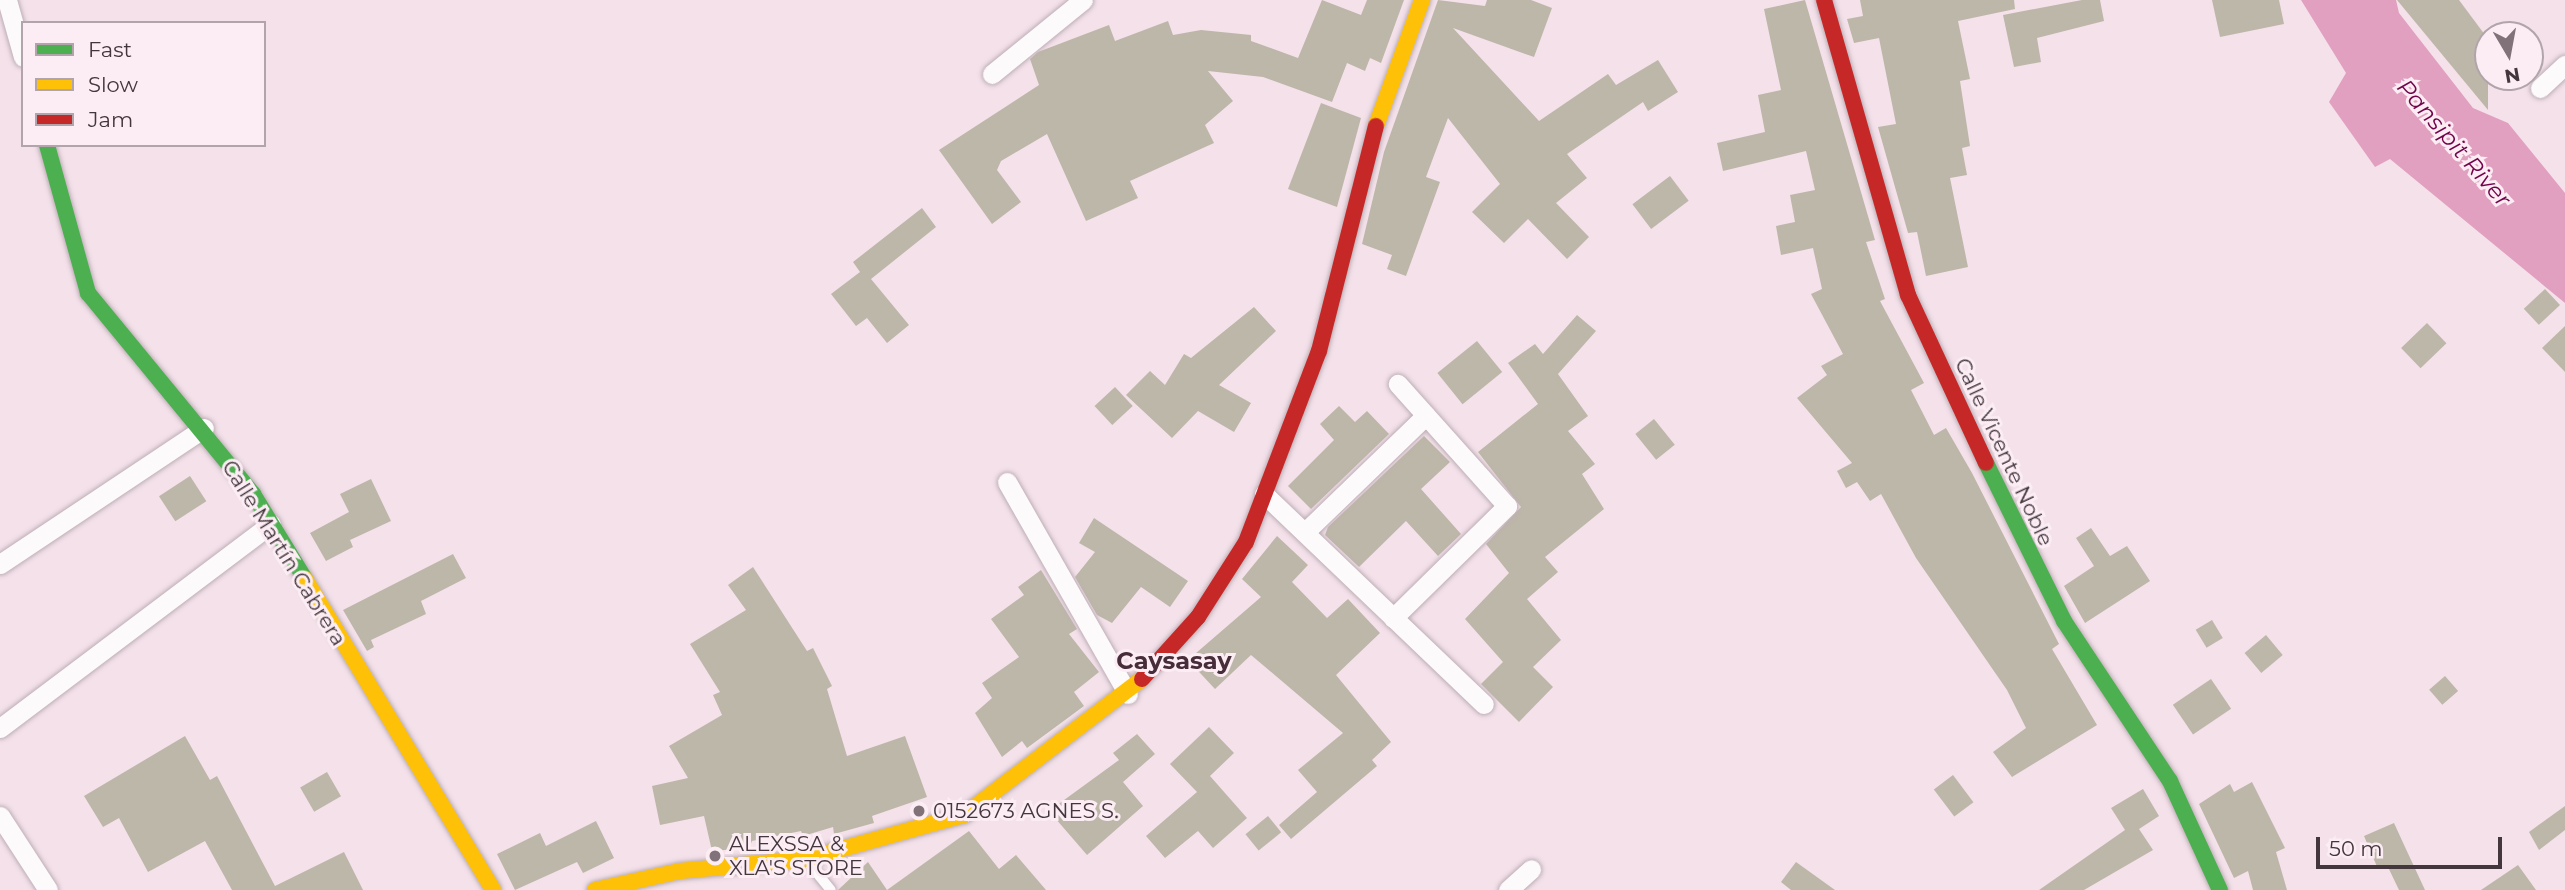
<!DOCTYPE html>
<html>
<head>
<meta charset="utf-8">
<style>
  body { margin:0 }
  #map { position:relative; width:2565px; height:890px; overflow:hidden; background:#f4e1ea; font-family:Montserrat,sans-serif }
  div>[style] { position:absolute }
  .water>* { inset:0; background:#e2a0c1 }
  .building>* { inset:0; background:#bdb7a9; transform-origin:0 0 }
  .roads { filter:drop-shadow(0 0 2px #bdaeb5) drop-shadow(0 0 2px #bdaeb5) }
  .lane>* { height:10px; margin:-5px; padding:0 5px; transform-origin:5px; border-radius:5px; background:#fdfafc }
  .street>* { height:19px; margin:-9.5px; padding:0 9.5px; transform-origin:9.5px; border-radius:9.5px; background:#fdfafc }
  .fast>* { height:16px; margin:-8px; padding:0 8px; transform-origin:8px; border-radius:8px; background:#4caf50 }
  .slow>* { height:16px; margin:-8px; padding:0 8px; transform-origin:8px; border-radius:8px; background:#ffc107 }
  .jam>* { height:16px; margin:-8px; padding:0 8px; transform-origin:8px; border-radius:8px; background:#c62828 }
  .dots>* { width:19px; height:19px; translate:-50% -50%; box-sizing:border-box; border:4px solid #fbedf3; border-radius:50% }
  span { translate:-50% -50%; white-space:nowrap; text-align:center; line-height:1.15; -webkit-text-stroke:6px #fbedf3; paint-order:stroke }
  .street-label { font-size:21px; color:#43363c }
  .poi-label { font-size:21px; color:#43363c }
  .left { translate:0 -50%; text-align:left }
  .water-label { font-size:23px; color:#71034a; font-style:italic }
  .quarter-label { font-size:24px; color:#472d39; font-weight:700 }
  .legend { position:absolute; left:21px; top:21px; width:245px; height:126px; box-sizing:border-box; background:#fbedf3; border:2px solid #b1a4aa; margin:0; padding:9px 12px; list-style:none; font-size:21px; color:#43363c }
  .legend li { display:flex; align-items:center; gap:14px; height:35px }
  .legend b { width:35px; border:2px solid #b1a4aa }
  .north { position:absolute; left:2474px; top:21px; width:70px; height:70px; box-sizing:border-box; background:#fbedf3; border:2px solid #b1a4aa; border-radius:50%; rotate:170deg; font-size:19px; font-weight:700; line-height:28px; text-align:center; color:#43363c }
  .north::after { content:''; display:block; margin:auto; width:24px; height:32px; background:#817279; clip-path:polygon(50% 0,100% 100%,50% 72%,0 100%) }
  .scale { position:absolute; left:2316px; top:837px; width:186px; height:32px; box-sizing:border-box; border:4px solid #43363c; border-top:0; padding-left:9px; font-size:21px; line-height:24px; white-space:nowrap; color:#43363c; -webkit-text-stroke:5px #fbedf3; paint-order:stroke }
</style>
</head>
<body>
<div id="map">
  <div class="water">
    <i style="clip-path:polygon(2301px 0,2396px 0,2399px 13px,2473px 108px,2508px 123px,2565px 193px,2565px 303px,2390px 159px,2375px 167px,2329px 102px,2346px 73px)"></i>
  </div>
  <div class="building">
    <i style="clip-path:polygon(1322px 0,1361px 15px,1367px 0,1404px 0,1381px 63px,1370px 58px,1365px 71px,1347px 63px,1332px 102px,1263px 77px,1208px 71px,1233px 101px,1205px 125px,1214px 143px,1130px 181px,1138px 198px,1086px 221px,1047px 134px,1001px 161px,997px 170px,1021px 202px,992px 224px,939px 150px,1039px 85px,1030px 59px,1038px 52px,1109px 25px,1115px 41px,1168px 21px,1173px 35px,1201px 30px,1251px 35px,1251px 41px,1298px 58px)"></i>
    <i style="clip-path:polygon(1438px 0,1485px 6px,1487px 0,1531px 0,1552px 8px,1534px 57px,1453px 28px,1539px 121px,1608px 74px,1616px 85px,1658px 60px,1678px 92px,1648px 111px,1643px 102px,1567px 154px,1587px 178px,1556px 203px,1589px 237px,1567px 259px,1528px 219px,1504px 243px,1472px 212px,1500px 184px,1448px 118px,1426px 177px,1440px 182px,1406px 276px,1387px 269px,1392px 255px,1362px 244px,1384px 152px)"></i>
    <i style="clip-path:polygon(1805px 0,1875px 240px,1866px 242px,1885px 299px,1880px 301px,1924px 383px,1911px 390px,1934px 435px,1946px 428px,1972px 473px,2059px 644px,2052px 649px,2097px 725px,2012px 777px,1993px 752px,2026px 728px,2007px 690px,1916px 558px,1881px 494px,1870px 501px,1857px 482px,1846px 488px,1837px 471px,1852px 463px,1797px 398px,1827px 375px,1821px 366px,1843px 354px,1811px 294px,1822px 289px,1813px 248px,1781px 255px,1776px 226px,1795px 222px,1790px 195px,1815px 190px,1806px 151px,1723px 171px,1717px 143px,1765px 132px,1758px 95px,1781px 90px,1764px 9px)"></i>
    <i style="clip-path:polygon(1860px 0,2014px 0,2015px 9px,1958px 21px,1970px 79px,1960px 81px,1970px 146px,1962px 148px,1967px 175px,1950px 178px,1968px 267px,1926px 276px,1917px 232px,1908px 233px,1878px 127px,1896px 124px,1879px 38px,1854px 43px,1847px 19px,1863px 16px)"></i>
    <i style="clip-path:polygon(2082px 0,2100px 0,2104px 21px,2037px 38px,2041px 62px,2014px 67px,2003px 15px)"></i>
    <i style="clip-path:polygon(2212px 0,2279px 0,2284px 24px,2220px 37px)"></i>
    <i style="clip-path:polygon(2397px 0,2459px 0,2488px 39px,2488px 110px)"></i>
    <i style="clip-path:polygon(1321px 103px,1361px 118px,1337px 207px,1288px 189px)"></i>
    <i style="left:1670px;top:176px;width:31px;height:47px;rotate:53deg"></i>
    <i style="clip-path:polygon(922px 208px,936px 227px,871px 279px,909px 325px,887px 343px,867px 318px,856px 326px,831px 294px,860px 272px,853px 262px)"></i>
    <i style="left:2545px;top:289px;width:22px;height:29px;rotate:47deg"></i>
    <i style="clip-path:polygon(1254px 307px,1276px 331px,1219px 385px,1251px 403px,1234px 432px,1198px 411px,1172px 438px,1126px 395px,1150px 371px,1165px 385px,1184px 354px,1191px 358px)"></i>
    <i style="clip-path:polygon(1577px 315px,1596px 331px,1558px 374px,1588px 416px,1568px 431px,1595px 464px,1582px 474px,1604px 509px,1545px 557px,1558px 572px,1527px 599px,1561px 640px,1533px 667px,1553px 687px,1519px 722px,1481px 684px,1503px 662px,1465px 619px,1509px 573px,1486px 544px,1521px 507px,1478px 452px,1538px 404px,1508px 363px,1535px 344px,1543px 354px)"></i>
    <i style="left:2427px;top:323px;width:28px;height:36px;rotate:46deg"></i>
    <i style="clip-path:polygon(2565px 326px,2565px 372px,2542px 348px)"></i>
    <i style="left:1477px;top:341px;width:40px;height:51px;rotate:51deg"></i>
    <i style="left:1115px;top:387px;width:26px;height:28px;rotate:47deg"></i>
    <i style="clip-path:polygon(1339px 406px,1355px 422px,1367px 411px,1389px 434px,1311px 509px,1288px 486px,1334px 440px,1320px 424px)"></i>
    <i style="left:1654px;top:419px;width:33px;height:24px;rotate:51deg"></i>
    <i style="clip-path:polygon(1424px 436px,1450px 462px,1421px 489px,1461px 534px,1438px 556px,1406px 521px,1359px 567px,1325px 535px,1328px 527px)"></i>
    <i style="left:190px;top:476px;width:30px;height:37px;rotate:57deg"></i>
    <i style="clip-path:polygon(371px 479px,391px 521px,350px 540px,353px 547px,326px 561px,310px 533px,349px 512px,340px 494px)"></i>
    <i style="clip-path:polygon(1094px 518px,1188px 581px,1170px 607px,1141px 587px,1112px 623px,1097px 615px,1075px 577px,1095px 552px,1079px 543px)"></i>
    <i style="clip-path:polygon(2091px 528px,2110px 556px,2127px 546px,2150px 581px,2085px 623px,2064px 586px,2094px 566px,2076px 538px)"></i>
    <i style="clip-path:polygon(1277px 536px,1308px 565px,1292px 582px,1327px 618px,1348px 599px,1380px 633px,1336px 675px,1391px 742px,1372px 760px,1377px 766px,1291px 839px,1279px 825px,1317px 792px,1298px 770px,1343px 733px,1251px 655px,1215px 689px,1188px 660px,1261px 597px,1242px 579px)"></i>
    <i style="clip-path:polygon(453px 554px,466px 578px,421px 601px,426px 614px,371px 640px,374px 647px,367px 651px,343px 610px)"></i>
    <i style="clip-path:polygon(753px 567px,807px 651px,813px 648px,832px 686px,827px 689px,847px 756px,905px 736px,927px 797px,872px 816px,874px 823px,834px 834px,833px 827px,803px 836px,801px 831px,752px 841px,749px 848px,712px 851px,704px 816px,660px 825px,652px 786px,688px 778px,669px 746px,722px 715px,713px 695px,720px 692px,690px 644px,746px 610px,728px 585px)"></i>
    <i style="clip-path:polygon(1041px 570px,1077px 629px,1069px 634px,1099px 672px,1074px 692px,1084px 706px,1027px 748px,1022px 741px,1002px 757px,975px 713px,992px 698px,982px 683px,1019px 657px,991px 619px,1024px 595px,1018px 587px)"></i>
    <i style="left:2212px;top:620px;width:21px;height:19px;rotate:59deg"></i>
    <i style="left:2266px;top:635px;width:26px;height:28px;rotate:50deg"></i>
    <i style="left:2445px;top:676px;width:20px;height:21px;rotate:49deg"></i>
    <i style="left:2211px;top:679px;width:36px;height:46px;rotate:56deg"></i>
    <i style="clip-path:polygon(1209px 727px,1234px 753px,1210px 776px,1247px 818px,1213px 848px,1198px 831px,1165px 858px,1146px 836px,1197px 792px,1170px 764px)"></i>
    <i style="clip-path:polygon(1137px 734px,1155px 754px,1123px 782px,1143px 806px,1087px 855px,1049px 811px,1119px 760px,1113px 753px)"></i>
    <i style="clip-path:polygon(185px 736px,210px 780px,217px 776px,275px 886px,344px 852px,363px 890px,232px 890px,205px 841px,148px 872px,119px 818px,103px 827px,84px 796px)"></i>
    <i style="left:327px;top:772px;width:28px;height:31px;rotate:60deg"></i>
    <i style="left:1953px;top:775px;width:34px;height:24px;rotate:53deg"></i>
    <i style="clip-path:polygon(2252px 782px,2285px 848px,2276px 852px,2287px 890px,2253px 890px,2248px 871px,2234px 878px,2199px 804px,2230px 784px,2234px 792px)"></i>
    <i style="clip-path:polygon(2143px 789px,2159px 816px,2139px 829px,2153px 850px,2084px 890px,2039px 890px,2125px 830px,2111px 808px)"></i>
    <i style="clip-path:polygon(2565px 806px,2565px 830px,2539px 850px,2529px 832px)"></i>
    <i style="left:1268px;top:816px;width:21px;height:29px;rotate:51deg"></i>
    <i style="clip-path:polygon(596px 821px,614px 858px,583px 873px,577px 862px,515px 890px,497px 854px,540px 833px,546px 846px)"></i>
    <i style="clip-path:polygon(2394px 823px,2405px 847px,2425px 890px,2399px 890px,2387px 865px,2378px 869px,2364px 836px)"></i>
    <i style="clip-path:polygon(969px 831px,999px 869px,1016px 855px,1046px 890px,838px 890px,868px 862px,887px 890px)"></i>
    <i style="clip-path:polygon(1796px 862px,1835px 890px,1791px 890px,1781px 882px)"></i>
    <i style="clip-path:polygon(2518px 865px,2536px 890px,2481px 890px)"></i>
  </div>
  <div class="roads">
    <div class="lane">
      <i style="left:808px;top:862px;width:36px;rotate:51deg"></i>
    </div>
    <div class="street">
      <i style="left:7px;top:0;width:59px;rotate:74.3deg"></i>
      <i style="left:992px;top:74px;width:117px;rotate:-39.1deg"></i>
      <i style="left:2540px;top:88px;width:34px;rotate:-43deg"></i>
      <i style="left:1007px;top:482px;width:244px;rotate:60.3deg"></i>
      <i style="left:1264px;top:494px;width:304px;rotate:43.7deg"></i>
      <i style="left:1305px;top:532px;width:168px;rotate:-44deg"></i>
      <i style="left:0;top:564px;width:245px;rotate:-33.7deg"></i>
      <i style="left:1393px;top:618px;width:160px;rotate:-44.5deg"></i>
      <i style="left:1507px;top:506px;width:164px;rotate:-131.8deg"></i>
      <i style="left:0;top:728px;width:339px;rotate:-37deg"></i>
      <i style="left:0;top:816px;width:88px;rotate:57deg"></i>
      <i style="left:1508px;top:890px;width:31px;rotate:-42deg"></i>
    </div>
    <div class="fast">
      <i style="left:47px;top:145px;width:154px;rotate:74.5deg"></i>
      <i style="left:88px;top:293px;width:260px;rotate:50.6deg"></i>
      <i style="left:253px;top:494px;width:100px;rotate:58.5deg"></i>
      <i style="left:1986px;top:463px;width:176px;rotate:63.7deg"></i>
      <i style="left:2064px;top:621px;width:192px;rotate:56.5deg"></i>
      <i style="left:2170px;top:781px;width:120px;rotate:65.4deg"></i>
    </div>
    <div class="slow">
      <i style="left:1376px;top:126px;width:134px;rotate:-69.9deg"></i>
      <i style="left:305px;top:579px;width:363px;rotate:58.8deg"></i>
      <i style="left:595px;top:890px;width:87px;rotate:-12.6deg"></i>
      <i style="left:680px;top:871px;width:127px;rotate:-5.4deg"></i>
      <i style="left:806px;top:859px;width:164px;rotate:-15.6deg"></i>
      <i style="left:964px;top:815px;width:224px;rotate:-37.4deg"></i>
    </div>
    <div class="jam">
      <i style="left:1824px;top:0;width:307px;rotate:74.1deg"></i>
      <i style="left:1908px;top:295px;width:185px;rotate:65.1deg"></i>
      <i style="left:1142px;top:679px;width:84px;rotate:-47.9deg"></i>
      <i style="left:1198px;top:617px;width:89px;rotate:-57.4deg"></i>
      <i style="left:1246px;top:542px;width:204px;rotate:-69.1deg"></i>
      <i style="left:1319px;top:351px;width:232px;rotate:-75.8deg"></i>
    </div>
  </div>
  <div class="dots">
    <i style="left:919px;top:811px;background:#817279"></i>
    <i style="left:715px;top:856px;background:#817279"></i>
  </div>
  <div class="street-label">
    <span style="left:2004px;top:452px;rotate:65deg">Calle Vicente Noble</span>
    <span style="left:284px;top:553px;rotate:58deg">Calle Martín Cabrera</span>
  </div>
  <div class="poi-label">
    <span class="left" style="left:933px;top:811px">0152673 AGNES S.</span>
    <span class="left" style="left:729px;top:856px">ALEXSSA &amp;<br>XLA'S STORE</span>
  </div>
  <div class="water-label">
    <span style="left:2454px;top:143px;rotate:49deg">Pansipit River</span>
  </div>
  <div class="quarter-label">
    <span style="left:1174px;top:661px">Caysasay</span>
  </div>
  <ul class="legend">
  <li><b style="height:9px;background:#4caf50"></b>Fast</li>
  <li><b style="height:9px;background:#ffc107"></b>Slow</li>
  <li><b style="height:9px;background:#c62828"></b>Jam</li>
  </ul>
  <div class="north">N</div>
  <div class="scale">50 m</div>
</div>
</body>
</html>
